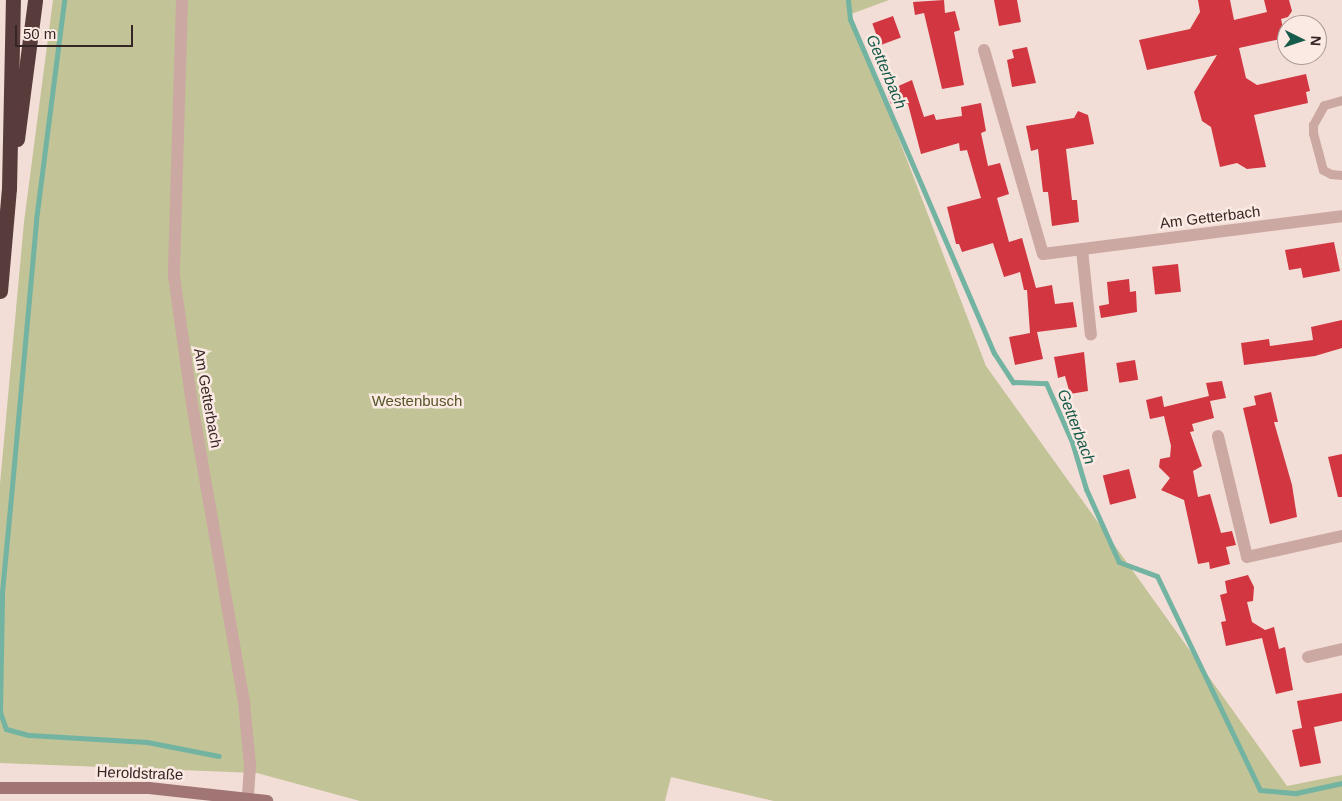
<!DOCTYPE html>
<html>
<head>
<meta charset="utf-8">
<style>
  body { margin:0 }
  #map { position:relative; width:1342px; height:801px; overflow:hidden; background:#f3ddd7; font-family:Helvetica,sans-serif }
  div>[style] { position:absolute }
  .green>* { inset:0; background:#c2c396 }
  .stream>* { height:5px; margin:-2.5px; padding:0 2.5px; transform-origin:2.5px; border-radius:2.5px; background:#73b3a2 }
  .building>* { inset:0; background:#d13641; transform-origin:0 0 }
  .lane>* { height:9px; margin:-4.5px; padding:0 4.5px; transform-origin:4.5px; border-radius:4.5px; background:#cca8a2 }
  .street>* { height:12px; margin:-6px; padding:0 6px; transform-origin:6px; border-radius:6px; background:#cca8a2 }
  .secondary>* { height:12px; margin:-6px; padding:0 6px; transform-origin:6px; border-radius:6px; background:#a07573 }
  .highway>* { height:15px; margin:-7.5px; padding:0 7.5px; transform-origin:7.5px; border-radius:7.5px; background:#583b3b }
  span { translate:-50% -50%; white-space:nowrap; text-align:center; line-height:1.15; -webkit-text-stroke:5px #fbe9e3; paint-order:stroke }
  .street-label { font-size:15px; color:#362525 }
  .park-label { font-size:15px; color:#545627 }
  .water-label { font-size:16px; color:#175b4a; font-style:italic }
  .north { position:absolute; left:1277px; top:15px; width:50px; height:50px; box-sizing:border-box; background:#fbe9e3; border:1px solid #ac9b97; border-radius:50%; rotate:94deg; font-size:14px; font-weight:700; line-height:20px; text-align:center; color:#362525 }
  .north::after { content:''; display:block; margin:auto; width:18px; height:22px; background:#175b4a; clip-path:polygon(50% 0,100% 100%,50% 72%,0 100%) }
  .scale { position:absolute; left:15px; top:25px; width:118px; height:22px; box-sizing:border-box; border:2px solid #362525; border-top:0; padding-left:6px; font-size:15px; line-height:18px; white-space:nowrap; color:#362525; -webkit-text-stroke:4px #fbe9e3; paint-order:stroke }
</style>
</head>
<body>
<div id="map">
  <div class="green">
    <i style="clip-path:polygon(53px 0,889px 0,851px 14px,986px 366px,1287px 786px,1342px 775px,1342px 801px,774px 801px,671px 777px,665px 801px,360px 801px,257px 773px,0 763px,0 484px,24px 222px)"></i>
  </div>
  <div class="stream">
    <i style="left:848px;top:0;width:19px;rotate:84deg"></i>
    <i style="left:850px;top:19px;width:364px;rotate:66.7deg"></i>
    <i style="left:994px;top:353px;width:35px;rotate:57deg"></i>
    <i style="left:1013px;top:382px;width:33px;rotate:2deg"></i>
    <i style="left:1046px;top:383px;width:64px;rotate:66.2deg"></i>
    <i style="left:1072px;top:442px;width:49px;rotate:73.4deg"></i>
    <i style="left:1086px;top:489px;width:80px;rotate:65.7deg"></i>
    <i style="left:1119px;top:562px;width:40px;rotate:20.2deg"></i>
    <i style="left:1157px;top:576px;width:237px;rotate:64.3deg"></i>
    <i style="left:1260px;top:790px;width:36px;rotate:5deg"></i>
    <i style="left:1296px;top:793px;width:47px;rotate:-12.3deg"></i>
    <i style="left:0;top:712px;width:120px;rotate:-89deg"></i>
    <i style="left:2px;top:592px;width:106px;rotate:-84.6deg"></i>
    <i style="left:12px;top:486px;width:267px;rotate:-84.8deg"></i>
    <i style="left:36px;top:220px;width:222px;rotate:-82.7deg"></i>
    <i style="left:0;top:712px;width:18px;rotate:71deg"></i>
    <i style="left:6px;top:729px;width:24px;rotate:15deg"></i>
    <i style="left:29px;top:735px;width:118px;rotate:3.4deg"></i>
    <i style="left:147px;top:742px;width:73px;rotate:11deg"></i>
  </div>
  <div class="building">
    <i style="clip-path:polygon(944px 0,945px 13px,955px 11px,960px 30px,954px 32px,964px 85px,942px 89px,924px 13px,915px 15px,913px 2px)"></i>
    <i style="clip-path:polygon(994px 0,1017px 0,1021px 22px,999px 26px)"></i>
    <i style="clip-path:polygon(1198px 0,1230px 0,1234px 20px,1267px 12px,1264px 0,1289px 0,1292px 11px,1288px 17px,1281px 19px,1285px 38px,1239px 48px,1246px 78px,1257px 85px,1306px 74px,1310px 91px,1306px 92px,1308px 103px,1254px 115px,1266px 167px,1247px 169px,1237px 163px,1220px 167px,1211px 127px,1202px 121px,1194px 92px,1217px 55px,1147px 70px,1139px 40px,1190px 29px,1200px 12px)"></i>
    <i style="left:893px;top:16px;width:23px;height:22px;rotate:70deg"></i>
    <i style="clip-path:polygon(1027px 47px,1036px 83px,1012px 87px,1007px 60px,1014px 58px,1012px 50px)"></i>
    <i style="clip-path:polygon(912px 80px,924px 117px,934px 114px,936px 120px,962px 116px,961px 107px,981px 103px,986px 131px,981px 133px,988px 166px,1000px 163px,1009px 194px,997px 198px,1009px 242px,1022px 238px,1036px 288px,1052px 285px,1055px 304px,1073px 302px,1077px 327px,1037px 332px,1043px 359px,1015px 365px,1009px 337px,1030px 333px,1027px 290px,1024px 290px,1020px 272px,1004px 277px,993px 243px,962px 252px,959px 244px,956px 244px,947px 207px,981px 198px,967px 150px,960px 151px,959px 143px,921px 154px,908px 104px,891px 104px,887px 91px)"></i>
    <i style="clip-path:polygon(1078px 111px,1088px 115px,1094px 144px,1066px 149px,1072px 200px,1077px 200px,1079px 222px,1052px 226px,1048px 192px,1043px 192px,1038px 149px,1031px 151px,1026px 126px,1074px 118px)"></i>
    <i style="clip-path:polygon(1334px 242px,1340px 271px,1303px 278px,1301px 268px,1289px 270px,1285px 250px)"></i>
    <i style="left:1178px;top:264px;width:28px;height:26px;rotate:84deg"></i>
    <i style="clip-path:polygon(1129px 279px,1130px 292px,1136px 291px,1137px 312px,1101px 318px,1099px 306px,1109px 304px,1107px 282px)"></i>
    <i style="clip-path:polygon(1342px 320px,1342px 348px,1315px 356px,1244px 365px,1241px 343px,1269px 339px,1270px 346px,1313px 340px,1311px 327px)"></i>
    <i style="clip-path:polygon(1084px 352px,1088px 391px,1070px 394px,1065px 376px,1058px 378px,1054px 357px)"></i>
    <i style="left:1135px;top:360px;width:20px;height:19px;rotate:81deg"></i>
    <i style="clip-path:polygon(1222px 381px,1226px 398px,1210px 401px,1214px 418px,1192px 424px,1194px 431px,1190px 432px,1202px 466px,1193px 471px,1198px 497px,1210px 494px,1221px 533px,1232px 531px,1236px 545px,1226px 547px,1230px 564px,1210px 569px,1209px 562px,1198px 564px,1184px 500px,1161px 490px,1170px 478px,1159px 467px,1160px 459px,1170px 457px,1171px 446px,1164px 416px,1150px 419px,1146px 400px,1162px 396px,1164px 407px,1209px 396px,1206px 383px)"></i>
    <i style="clip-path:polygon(1271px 392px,1278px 422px,1274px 422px,1292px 485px,1297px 517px,1270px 524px,1243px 408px,1256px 405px,1254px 396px)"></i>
    <i style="clip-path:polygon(1342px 454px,1342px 497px,1338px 497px,1328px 457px)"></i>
    <i style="left:1129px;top:469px;width:30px;height:27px;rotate:76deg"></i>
    <i style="clip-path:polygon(1248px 575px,1254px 587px,1253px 601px,1247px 602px,1252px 622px,1265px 630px,1274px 627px,1279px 649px,1285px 647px,1293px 690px,1276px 694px,1262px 638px,1226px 646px,1221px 622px,1226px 621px,1220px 595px,1227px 593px,1225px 581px)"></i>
    <i style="clip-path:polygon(1342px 693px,1342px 721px,1314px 727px,1321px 763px,1300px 767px,1292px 730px,1302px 728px,1297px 701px)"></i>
  </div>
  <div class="lane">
    <i style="left:1342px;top:100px;width:19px;rotate:164deg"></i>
    <i style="left:1324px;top:105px;width:23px;rotate:119deg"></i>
    <i style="left:1313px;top:125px;width:8px;rotate:90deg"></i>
    <i style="left:1313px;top:133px;width:38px;rotate:75deg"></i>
    <i style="left:1323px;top:170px;width:9px;rotate:27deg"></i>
    <i style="left:1331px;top:174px;width:11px;rotate:5deg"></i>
  </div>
  <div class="street">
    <i style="left:182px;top:0;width:276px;rotate:91.7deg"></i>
    <i style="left:174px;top:276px;width:129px;rotate:82deg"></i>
    <i style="left:192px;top:404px;width:303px;rotate:80.1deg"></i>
    <i style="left:244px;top:702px;width:64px;rotate:84.6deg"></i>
    <i style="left:250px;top:766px;width:31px;rotate:94deg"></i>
    <i style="left:984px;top:50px;width:212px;rotate:73.9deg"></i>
    <i style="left:1043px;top:254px;width:301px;rotate:-7.2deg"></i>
    <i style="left:1082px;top:250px;width:85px;rotate:84deg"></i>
    <i style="left:1218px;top:436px;width:124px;rotate:76.5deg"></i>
    <i style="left:1247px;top:557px;width:97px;rotate:-12.5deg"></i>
    <i style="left:1308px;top:657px;width:35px;rotate:-13deg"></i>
  </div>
  <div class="secondary">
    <i style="left:0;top:788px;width:149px"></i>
    <i style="left:149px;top:788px;width:119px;rotate:6.3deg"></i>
  </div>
  <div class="highway">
    <i style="left:17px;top:139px;width:140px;rotate:-82.6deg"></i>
    <i style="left:0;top:291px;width:103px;rotate:-85deg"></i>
    <i style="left:9px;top:188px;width:188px;rotate:-88.8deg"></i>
  </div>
  <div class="street-label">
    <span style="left:1210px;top:217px;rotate:-7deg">Am Getterbach</span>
    <span style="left:208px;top:398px;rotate:80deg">Am Getterbach</span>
    <span style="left:140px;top:773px;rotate:2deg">Heroldstraße</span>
  </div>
  <div class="park-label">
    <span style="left:417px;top:401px">Westenbusch</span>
  </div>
  <div class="water-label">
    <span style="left:886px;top:72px;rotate:67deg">Getterbach</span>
    <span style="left:1076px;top:427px;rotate:69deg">Getterbach</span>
  </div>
  <div class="north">N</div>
  <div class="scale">50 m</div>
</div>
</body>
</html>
